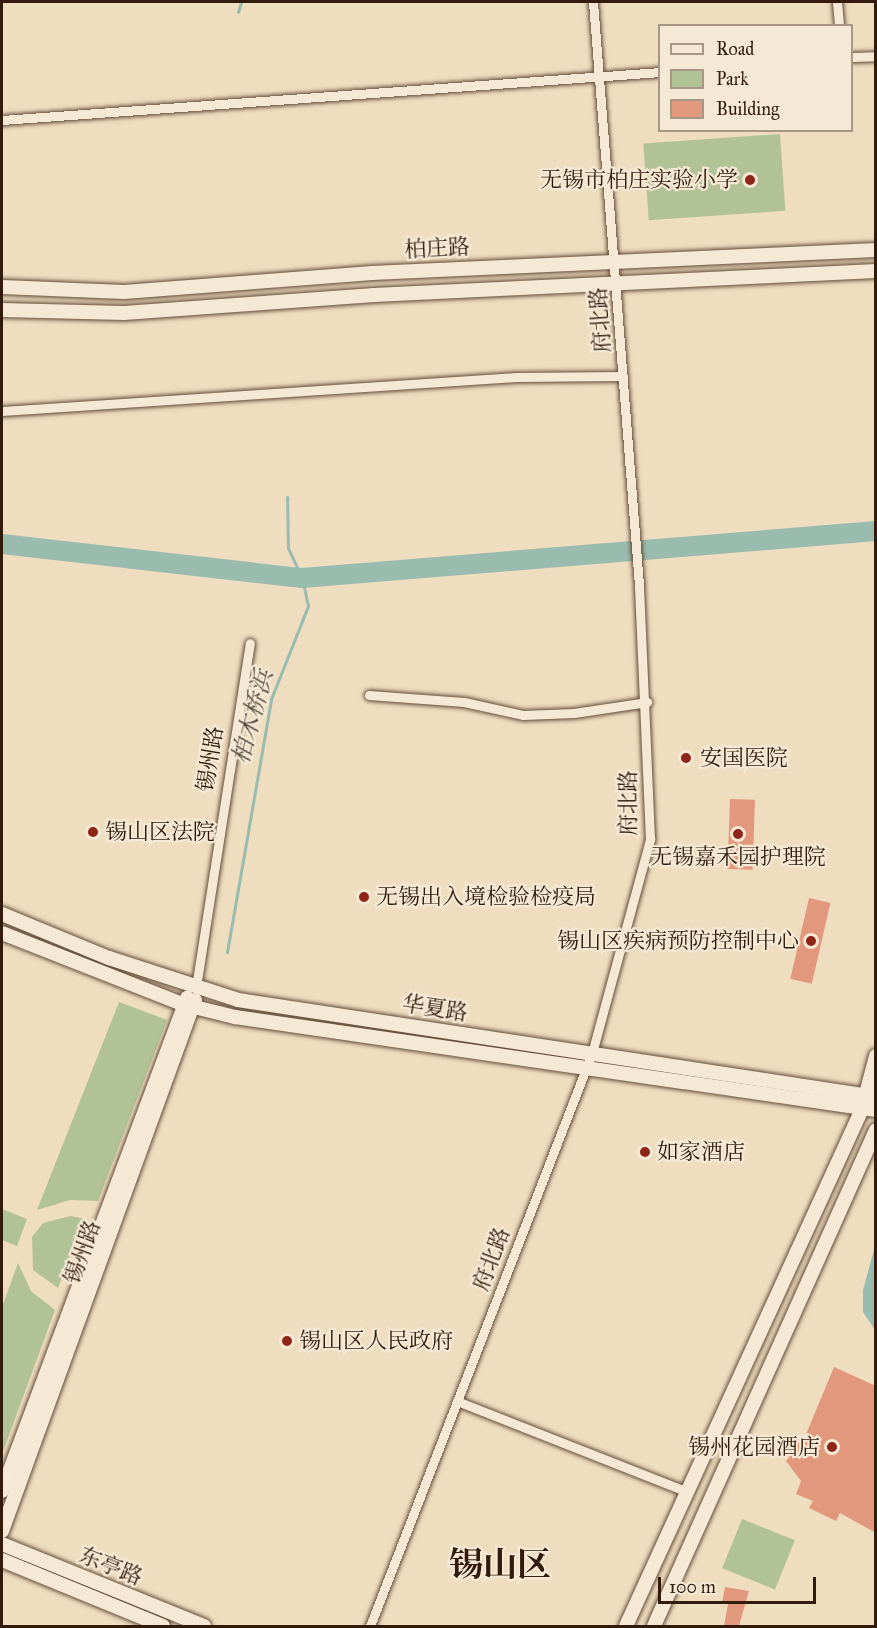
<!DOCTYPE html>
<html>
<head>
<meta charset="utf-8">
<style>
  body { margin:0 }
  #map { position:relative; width:877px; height:1628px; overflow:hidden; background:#efddbf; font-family:"IM FELL Great Primer","Noto Serif SC",serif }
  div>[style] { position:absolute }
  .green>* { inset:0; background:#b2c297; transform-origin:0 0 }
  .water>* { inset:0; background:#9abcae }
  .stream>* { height:3px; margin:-1.5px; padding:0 1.5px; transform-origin:1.5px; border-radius:1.5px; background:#9abcae }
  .river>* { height:20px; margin:-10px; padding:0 10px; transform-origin:10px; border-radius:10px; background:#9abcae }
  .building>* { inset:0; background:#e2987d; transform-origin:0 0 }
  .roads { filter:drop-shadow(0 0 2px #624c38) drop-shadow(0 0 2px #624c38) }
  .street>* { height:9px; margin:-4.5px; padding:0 4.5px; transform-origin:4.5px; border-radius:4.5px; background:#f5e9d5 }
  .secondary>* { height:14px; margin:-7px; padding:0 7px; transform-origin:7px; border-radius:7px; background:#f5e9d5 }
  .dots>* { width:16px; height:16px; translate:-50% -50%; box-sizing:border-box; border:3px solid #f5e9d5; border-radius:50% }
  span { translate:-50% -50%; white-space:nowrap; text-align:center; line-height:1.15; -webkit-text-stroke:4.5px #f5e9d5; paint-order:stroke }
  .poi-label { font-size:22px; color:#331b0b }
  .right { translate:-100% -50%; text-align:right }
  .left { translate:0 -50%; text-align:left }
  .street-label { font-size:22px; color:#331b0b }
  .water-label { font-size:24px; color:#524b3c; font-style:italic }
  .town-label { font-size:34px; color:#331b0b; font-weight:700 }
  .frame { position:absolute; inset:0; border:3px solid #331b0b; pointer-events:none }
  .legend { position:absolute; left:658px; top:24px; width:195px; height:108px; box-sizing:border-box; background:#f5e9d5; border:2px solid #a79784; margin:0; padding:8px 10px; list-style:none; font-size:18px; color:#331b0b }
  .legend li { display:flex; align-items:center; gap:12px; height:30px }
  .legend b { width:30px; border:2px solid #a79784 }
  .scale { position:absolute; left:658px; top:1577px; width:158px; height:27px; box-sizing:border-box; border:3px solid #331b0b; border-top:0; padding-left:8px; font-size:18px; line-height:21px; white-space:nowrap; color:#331b0b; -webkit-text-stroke:4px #f5e9d5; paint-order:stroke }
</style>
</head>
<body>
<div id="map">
  <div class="green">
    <i style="left:780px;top:134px;width:77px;height:137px;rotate:86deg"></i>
    <i style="clip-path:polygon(119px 1002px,167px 1020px,98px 1201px,70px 1200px,37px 1210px)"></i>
    <i style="clip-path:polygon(2px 1209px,27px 1219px,17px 1246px,2px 1240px)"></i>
    <i style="clip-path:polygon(71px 1216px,84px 1219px,58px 1288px,33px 1270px,32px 1237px,43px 1223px)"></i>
    <i style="clip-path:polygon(18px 1263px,31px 1291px,55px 1310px,2px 1454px,2px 1307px)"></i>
    <i style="left:742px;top:1519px;width:57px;height:53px;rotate:22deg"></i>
  </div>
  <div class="water">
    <i style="clip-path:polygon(875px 1246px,875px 1330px,863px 1312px,863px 1290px)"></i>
  </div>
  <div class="stream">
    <i style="left:238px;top:12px;width:10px;rotate:-73deg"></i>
    <i style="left:227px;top:952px;width:257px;rotate:-80.1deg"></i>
    <i style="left:271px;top:699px;width:100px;rotate:-68.3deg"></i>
    <i style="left:308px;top:606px;width:29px;rotate:-102deg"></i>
    <i style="left:302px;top:578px;width:33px;rotate:-115deg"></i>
    <i style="left:288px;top:548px;width:51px;rotate:-91.1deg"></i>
  </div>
  <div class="river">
    <i style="left:2px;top:544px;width:302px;rotate:6.5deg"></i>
    <i style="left:302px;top:578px;width:576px;rotate:-4.68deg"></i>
  </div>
  <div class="building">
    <i style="left:730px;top:799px;width:25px;height:70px;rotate:2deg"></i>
    <i style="left:809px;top:898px;width:22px;height:83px;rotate:13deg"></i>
    <i style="clip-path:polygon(834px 1367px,876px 1386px,876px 1533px,840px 1513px,836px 1521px,809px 1508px,813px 1501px,796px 1494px,801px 1481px,786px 1461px,791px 1455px,787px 1440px,804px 1439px)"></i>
    <i style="clip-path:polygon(725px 1587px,749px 1591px,739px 1626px,724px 1626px,728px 1604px,722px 1603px)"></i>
  </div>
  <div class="roads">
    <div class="street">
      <i style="left:837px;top:2px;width:24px;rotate:85deg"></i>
      <i style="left:852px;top:57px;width:24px;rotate:-2deg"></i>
      <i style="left:2px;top:120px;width:660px;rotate:-4.17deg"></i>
      <i style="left:2px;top:411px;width:515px;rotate:-3.78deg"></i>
      <i style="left:516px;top:377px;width:107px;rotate:-0.5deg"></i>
      <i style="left:369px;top:695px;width:95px;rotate:4.2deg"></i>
      <i style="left:464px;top:702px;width:60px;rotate:12.4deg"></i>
      <i style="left:523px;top:715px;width:51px;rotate:-2.2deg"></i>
      <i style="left:574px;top:713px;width:74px;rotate:-8.6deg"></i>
      <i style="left:196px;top:987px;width:348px;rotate:-81.1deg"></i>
      <i style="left:457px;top:1401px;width:245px;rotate:21.5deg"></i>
      <i style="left:370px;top:1626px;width:615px;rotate:-68.82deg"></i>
      <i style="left:592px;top:1053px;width:222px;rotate:-74.8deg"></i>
      <i style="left:650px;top:839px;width:254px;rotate:-92.5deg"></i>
      <i style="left:639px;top:585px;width:585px;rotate:-94.51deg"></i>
    </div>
    <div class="secondary">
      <i style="left:2px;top:287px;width:122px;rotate:2.3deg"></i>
      <i style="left:124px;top:292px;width:249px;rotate:-4.4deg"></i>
      <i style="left:372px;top:273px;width:505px;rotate:-2.61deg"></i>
      <i style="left:2px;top:310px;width:122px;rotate:1.4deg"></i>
      <i style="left:124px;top:313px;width:251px;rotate:-4.1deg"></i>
      <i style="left:374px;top:295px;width:503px;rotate:-2.74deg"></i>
      <i style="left:2px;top:914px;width:116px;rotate:22.4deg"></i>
      <i style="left:109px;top:958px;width:136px;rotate:18deg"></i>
      <i style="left:238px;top:1000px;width:645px;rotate:8.64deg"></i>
      <i style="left:2px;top:933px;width:193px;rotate:21.5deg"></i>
      <i style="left:182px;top:1004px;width:55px;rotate:13.8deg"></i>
      <i style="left:235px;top:1017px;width:648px;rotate:8.26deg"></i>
      <i style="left:2px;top:1491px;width:527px;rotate:-69.43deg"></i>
      <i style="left:2px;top:1531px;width:565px;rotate:-70.03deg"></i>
      <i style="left:2px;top:1544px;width:218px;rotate:22.1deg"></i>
      <i style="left:2px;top:1560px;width:174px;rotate:22.3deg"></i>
      <i style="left:626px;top:1626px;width:568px;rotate:-65.46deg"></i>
      <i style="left:862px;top:1109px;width:55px;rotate:-75.2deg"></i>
      <i style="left:654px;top:1626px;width:543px;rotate:-65.89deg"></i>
    </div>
  </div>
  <div class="dots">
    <i style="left:750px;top:180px;background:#8f2418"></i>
    <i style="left:686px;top:758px;background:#8f2418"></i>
    <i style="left:93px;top:832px;background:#8f2418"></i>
    <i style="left:738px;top:834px;background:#8f2418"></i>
    <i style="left:364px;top:897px;background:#8f2418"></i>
    <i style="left:811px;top:941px;background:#8f2418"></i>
    <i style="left:645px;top:1152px;background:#8f2418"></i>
    <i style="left:287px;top:1341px;background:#8f2418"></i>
    <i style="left:832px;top:1447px;background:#8f2418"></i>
  </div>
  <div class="poi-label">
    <span class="right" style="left:738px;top:180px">无锡市柏庄实验小学</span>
    <span class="left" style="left:700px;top:758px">安国医院</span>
    <span class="left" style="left:105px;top:832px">锡山区法院</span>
    <span style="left:738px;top:857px">无锡嘉禾园护理院</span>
    <span class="left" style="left:376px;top:897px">无锡出入境检验检疫局</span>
    <span class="right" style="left:799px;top:941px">锡山区疾病预防控制中心</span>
    <span class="left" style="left:657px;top:1152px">如家酒店</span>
    <span class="left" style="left:299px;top:1341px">锡山区人民政府</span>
    <span class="right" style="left:820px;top:1447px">锡州花园酒店</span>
  </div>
  <div class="street-label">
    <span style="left:437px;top:248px;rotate:-3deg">柏庄路</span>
    <span style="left:600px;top:320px;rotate:-94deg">府北路</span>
    <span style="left:210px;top:759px;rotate:-81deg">锡州路</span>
    <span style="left:628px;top:803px;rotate:-90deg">府北路</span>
    <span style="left:435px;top:1008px;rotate:9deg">华夏路</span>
    <span style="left:82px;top:1252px;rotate:-70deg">锡州路</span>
    <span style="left:491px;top:1259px;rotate:-69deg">府北路</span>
    <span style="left:111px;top:1566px;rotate:22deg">东亭路</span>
  </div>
  <div class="water-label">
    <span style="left:253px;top:717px;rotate:-75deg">柏木桥浜</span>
  </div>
  <div class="town-label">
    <span style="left:500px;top:1565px">锡山区</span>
  </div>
  <div class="frame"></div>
  <ul class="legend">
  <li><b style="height:8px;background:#f5e9d5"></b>Road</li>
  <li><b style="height:16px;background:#b2c297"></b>Park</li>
  <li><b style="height:16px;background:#e2987d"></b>Building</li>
  </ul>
  <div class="scale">100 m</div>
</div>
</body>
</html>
